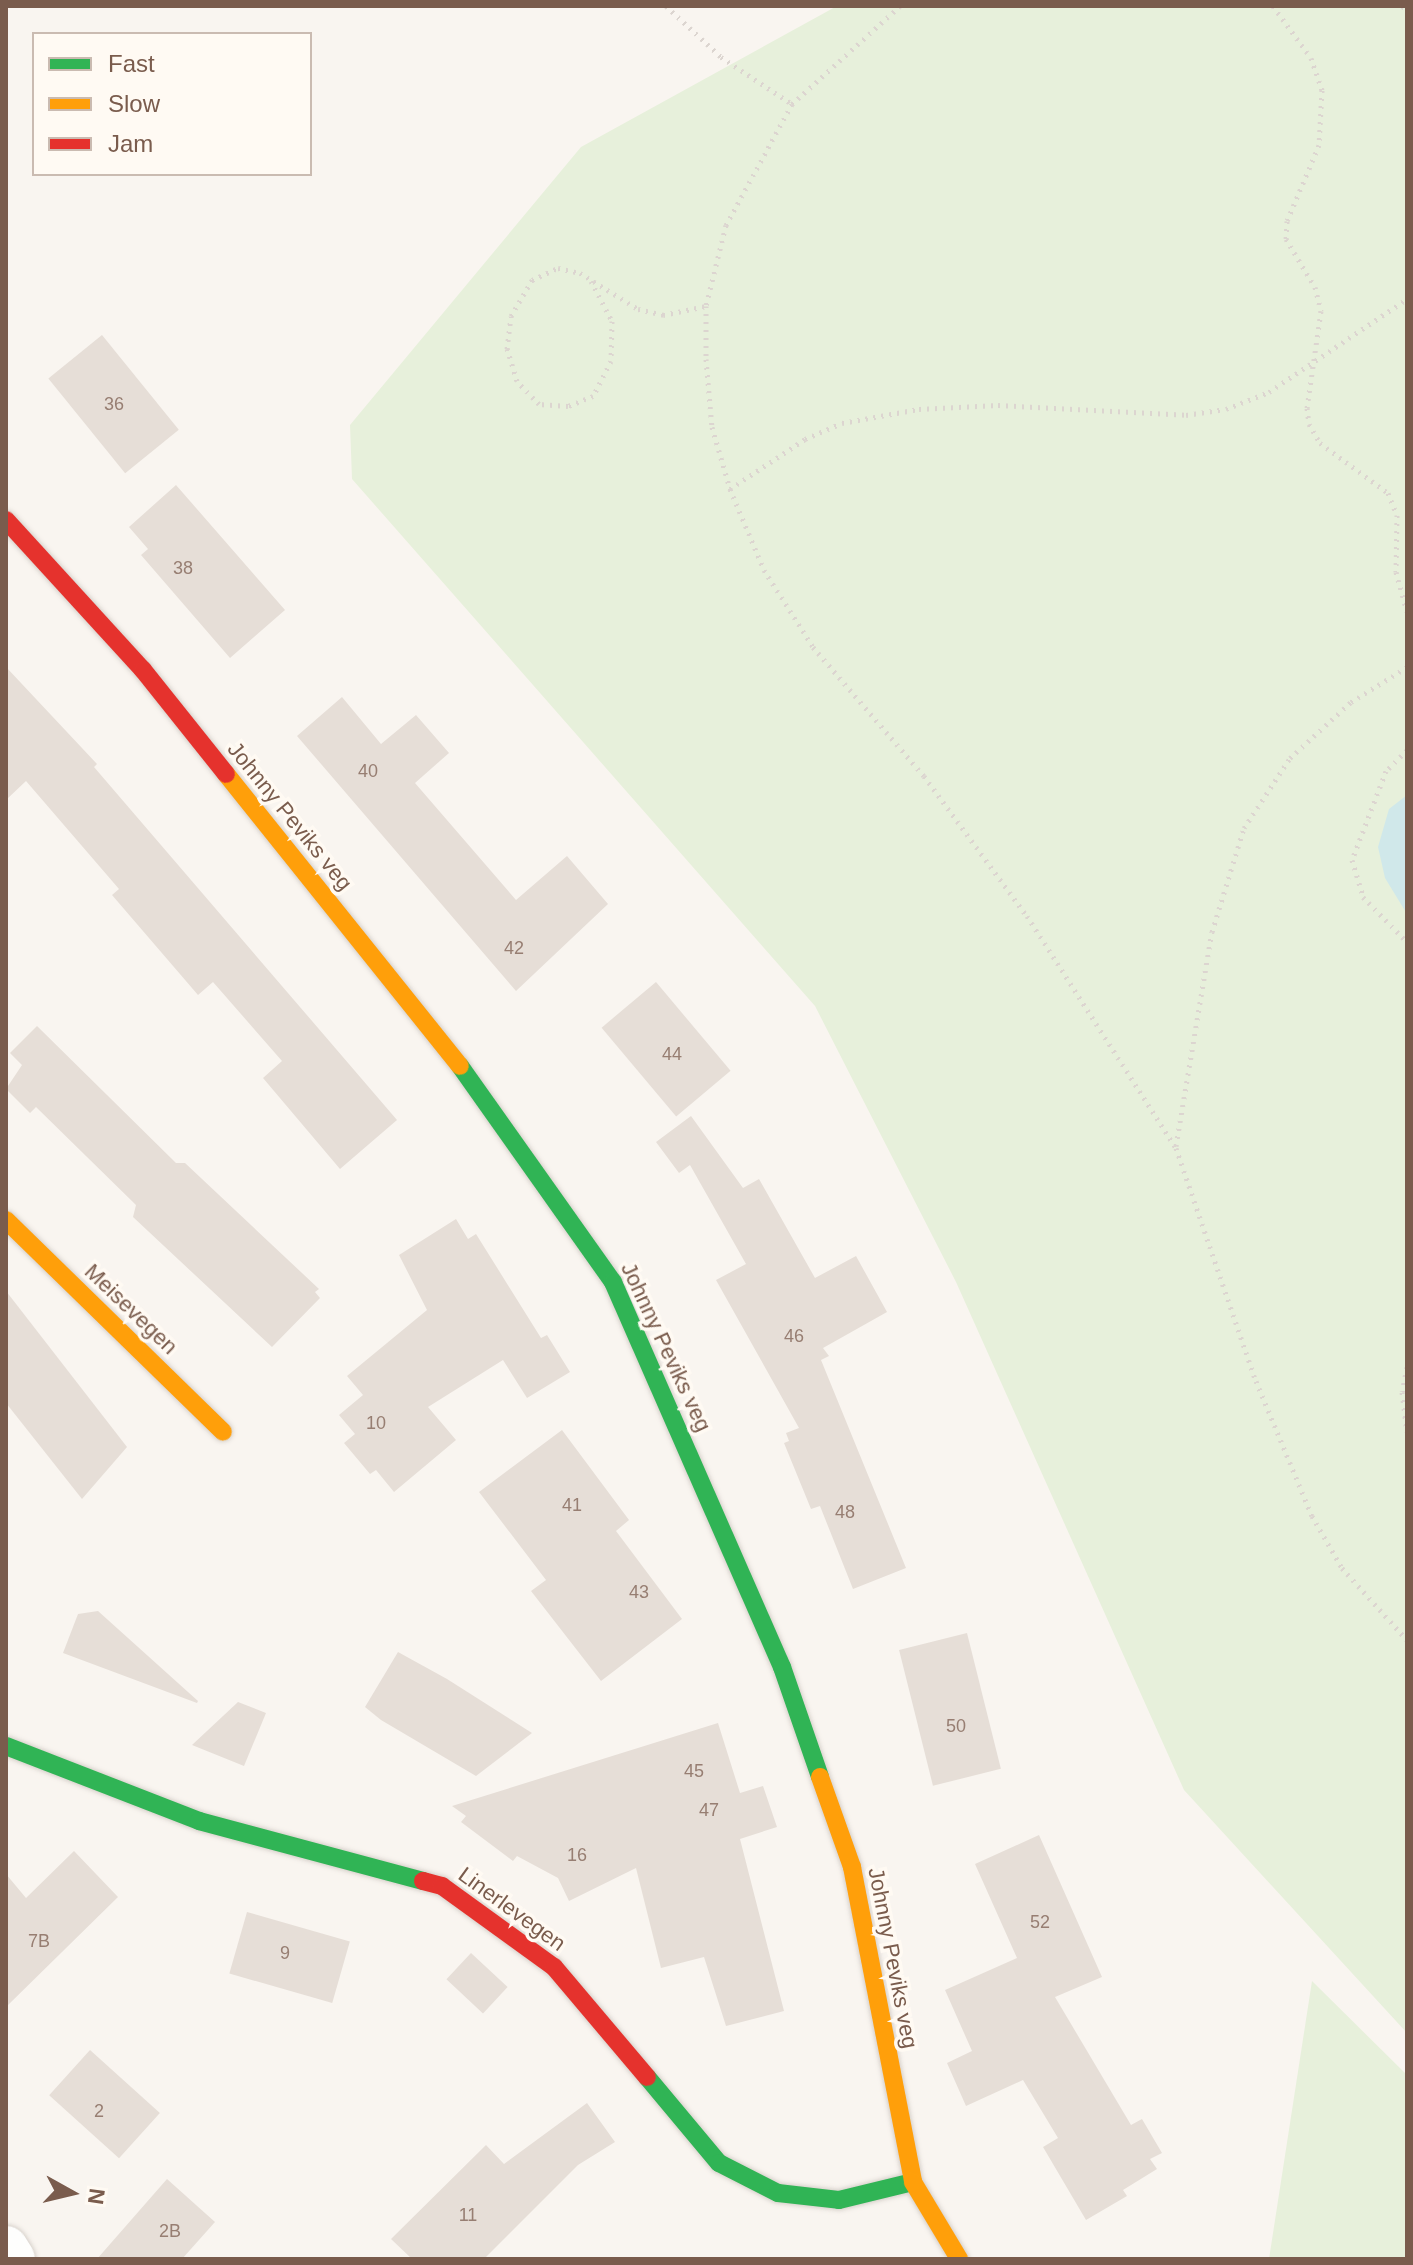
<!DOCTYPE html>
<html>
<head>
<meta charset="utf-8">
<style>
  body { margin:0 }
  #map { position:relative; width:1413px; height:2265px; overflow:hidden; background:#f9f5f0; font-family:Helvetica,sans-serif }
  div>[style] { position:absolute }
  .green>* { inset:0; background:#e7f0db }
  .water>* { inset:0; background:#d0e8ea }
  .building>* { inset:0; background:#e6ded7; transform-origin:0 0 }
  .path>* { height:5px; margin-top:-2.5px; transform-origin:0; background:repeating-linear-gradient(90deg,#dcd5d0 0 2px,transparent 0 8px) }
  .roads { filter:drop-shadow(0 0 2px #d7d1cb) drop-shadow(0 0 2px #d7d1cb) }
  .street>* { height:44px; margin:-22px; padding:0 22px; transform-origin:22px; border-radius:22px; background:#fefefd }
  .fast>* { height:18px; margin:-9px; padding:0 9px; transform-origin:9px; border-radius:9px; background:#30b455 }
  .slow>* { height:18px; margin:-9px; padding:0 9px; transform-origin:9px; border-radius:9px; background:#ff9f0a }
  .jam>* { height:18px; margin:-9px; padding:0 9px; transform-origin:9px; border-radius:9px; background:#e5322d }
  span { translate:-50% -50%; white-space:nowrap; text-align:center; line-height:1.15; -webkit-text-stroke:7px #fffaf3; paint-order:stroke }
  .number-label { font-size:18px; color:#977e72 }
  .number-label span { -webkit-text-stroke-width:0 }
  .street-label { font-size:22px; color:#7a5c4d }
  .frame { position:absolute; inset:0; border:8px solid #7a5c4d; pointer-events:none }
  .legend { position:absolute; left:32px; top:32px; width:280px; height:144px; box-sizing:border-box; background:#fffaf3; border:2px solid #cabbb1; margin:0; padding:10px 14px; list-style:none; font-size:24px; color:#7a5c4d }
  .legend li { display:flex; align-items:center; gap:16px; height:40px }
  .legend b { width:40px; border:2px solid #cabbb1 }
  .north { position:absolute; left:32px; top:2153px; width:80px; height:80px; -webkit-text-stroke:6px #fffaf3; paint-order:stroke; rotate:98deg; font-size:22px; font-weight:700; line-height:32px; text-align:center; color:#7a5c4d }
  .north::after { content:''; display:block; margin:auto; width:28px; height:36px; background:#7a5c4d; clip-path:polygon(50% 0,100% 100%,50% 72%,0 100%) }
</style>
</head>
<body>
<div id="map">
  <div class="green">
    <i style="clip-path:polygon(837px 6px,1407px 6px,1407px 2033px,1184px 1790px,956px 1282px,815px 1006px,352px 479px,350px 425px,581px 147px)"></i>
    <i style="clip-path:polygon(1312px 1981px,1407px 2075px,1407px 2259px,1269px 2259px)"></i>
  </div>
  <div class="water">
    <i style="clip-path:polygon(1407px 795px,1407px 914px,1385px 878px,1378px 847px,1389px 809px)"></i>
  </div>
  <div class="building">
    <i style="left:102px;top:335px;width:122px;height:69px;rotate:51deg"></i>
    <i style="clip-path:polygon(176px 485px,285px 610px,230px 658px,141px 555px,148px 549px,129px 527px)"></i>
    <i style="clip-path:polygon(6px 667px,97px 764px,94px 767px,397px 1120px,340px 1169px,263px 1078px,282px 1061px,213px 982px,198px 995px,112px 895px,119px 889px,26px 781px,6px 800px)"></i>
    <i style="clip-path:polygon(342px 697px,381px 744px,416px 715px,449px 753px,415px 783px,516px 900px,567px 856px,608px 904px,516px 991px,297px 736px)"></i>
    <i style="left:656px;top:982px;width:116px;height:71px;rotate:50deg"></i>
    <i style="clip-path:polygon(37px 1026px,176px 1163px,185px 1163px,319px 1289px,315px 1292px,320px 1298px,272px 1347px,133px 1217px,136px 1205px,36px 1107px,30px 1113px,6px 1089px,22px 1065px,10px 1053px)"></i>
    <i style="clip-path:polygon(691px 1116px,743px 1188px,759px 1179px,815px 1278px,856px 1256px,887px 1312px,823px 1348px,829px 1356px,821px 1360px,906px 1568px,853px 1589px,820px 1506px,811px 1509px,784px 1443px,789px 1441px,786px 1433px,799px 1428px,716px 1280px,746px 1264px,690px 1165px,679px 1173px,656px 1142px)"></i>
    <i style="clip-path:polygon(456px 1219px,468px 1239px,476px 1234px,541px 1338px,547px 1335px,570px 1372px,527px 1398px,503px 1360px,428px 1407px,456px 1440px,394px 1492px,376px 1470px,370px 1474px,344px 1443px,355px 1434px,339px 1415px,363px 1395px,347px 1376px,427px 1310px,399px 1255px)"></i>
    <i style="clip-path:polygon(6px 1291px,127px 1447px,82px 1499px,6px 1403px)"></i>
    <i style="clip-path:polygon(562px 1430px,629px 1520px,616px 1531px,682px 1619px,601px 1681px,531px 1591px,546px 1580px,479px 1492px)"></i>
    <i style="clip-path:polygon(98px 1611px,198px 1701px,197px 1703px,63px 1653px,78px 1614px)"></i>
    <i style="left:967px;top:1633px;width:140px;height:70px;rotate:76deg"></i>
    <i style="clip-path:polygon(398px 1652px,447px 1679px,532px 1733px,476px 1776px,381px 1720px,365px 1707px)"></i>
    <i style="clip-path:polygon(238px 1702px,266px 1713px,244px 1766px,192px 1745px)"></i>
    <i style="clip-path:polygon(718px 1723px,740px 1793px,763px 1786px,777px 1827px,740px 1839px,784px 2011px,726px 2026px,704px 1957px,661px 1968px,636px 1868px,569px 1901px,558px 1878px,517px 1856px,513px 1861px,461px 1822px,466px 1816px,452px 1806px)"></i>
    <i style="clip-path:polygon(1039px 1835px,1102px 1977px,1055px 1997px,1131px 2125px,1142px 2119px,1162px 2153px,1150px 2159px,1157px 2169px,1123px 2190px,1127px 2196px,1086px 2220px,1043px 2147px,1058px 2138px,1023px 2080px,966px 2106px,947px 2063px,972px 2051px,945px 1990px,1017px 1958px,975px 1864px)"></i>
    <i style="clip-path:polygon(74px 1851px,118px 1897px,6px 2007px,6px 1874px,26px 1898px)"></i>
    <i style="left:247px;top:1912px;width:107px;height:64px;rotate:16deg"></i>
    <i style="left:471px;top:1953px;width:50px;height:36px;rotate:43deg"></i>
    <i style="left:90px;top:2050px;width:94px;height:61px;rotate:42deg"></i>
    <i style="clip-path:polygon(587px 2103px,615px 2142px,578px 2165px,484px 2259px,412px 2259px,391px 2239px,486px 2145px,504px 2164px)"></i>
    <i style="clip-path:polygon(167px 2179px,215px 2222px,182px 2259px,97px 2259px)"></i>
  </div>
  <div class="path">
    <i style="left:666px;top:6px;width:75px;rotate:42.8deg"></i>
    <i style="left:721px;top:57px;width:85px;rotate:33.5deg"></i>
    <i style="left:900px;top:6px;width:146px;rotate:137.8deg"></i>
    <i style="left:792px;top:104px;width:138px;rotate:118.6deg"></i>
    <i style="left:726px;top:225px;width:83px;rotate:103.9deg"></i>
    <i style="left:706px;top:306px;width:53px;rotate:90deg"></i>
    <i style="left:706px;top:359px;width:68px;rotate:85deg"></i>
    <i style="left:712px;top:427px;width:65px;rotate:73.8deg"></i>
    <i style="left:730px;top:489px;width:88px;rotate:67.2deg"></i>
    <i style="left:764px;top:570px;width:91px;rotate:57.5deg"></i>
    <i style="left:813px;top:647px;width:170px;rotate:49.3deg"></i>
    <i style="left:924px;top:776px;width:174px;rotate:53.7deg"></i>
    <i style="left:1027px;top:916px;width:276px;rotate:57.3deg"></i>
    <i style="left:1176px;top:1148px;width:246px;rotate:71.1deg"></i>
    <i style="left:1256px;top:1381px;width:146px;rotate:67.5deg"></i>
    <i style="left:1312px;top:1516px;width:60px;rotate:60deg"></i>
    <i style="left:1342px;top:1568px;width:97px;rotate:47.9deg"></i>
    <i style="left:1273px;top:6px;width:64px;rotate:53.8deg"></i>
    <i style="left:1311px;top:58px;width:34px;rotate:71deg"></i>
    <i style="left:1322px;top:90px;width:55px;rotate:93.1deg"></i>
    <i style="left:1319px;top:145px;width:82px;rotate:112.8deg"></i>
    <i style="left:1287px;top:221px;width:18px;rotate:93deg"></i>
    <i style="left:1286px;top:239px;width:56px;rotate:58.9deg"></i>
    <i style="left:1315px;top:287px;width:25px;rotate:76deg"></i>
    <i style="left:1321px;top:311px;width:98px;rotate:98.2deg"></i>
    <i style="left:1307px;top:408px;width:16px;rotate:83deg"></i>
    <i style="left:1309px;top:424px;width:22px;rotate:60deg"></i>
    <i style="left:1320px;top:443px;width:84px;rotate:36.3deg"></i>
    <i style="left:1388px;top:493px;width:24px;rotate:68deg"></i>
    <i style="left:1397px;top:515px;width:57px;rotate:91deg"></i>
    <i style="left:1396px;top:572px;width:41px;rotate:74.6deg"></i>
    <i style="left:1402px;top:6px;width:6px;rotate:31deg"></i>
    <i style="left:591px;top:281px;width:45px;rotate:62.3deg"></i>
    <i style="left:612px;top:321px;width:40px;rotate:91.4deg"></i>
    <i style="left:611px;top:361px;width:39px;rotate:117deg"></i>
    <i style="left:593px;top:396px;width:27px;rotate:158deg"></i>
    <i style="left:568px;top:406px;width:29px;rotate:-176deg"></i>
    <i style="left:539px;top:404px;width:32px;rotate:-134deg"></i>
    <i style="left:517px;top:381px;width:34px;rotate:-107deg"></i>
    <i style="left:507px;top:349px;width:33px;rotate:-83deg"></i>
    <i style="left:511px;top:316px;width:42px;rotate:-59.7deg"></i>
    <i style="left:532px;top:280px;width:29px;rotate:-25deg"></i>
    <i style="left:558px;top:268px;width:23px;rotate:13deg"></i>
    <i style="left:580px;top:273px;width:68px;rotate:31.8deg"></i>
    <i style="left:638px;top:309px;width:26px;rotate:13deg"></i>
    <i style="left:663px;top:315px;width:44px;rotate:-11.8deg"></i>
    <i style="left:730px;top:489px;width:90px;rotate:-33.7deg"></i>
    <i style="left:805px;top:439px;width:40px;rotate:-23.4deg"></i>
    <i style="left:842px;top:423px;width:78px;rotate:-10.3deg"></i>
    <i style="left:919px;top:409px;width:79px;rotate:-2.9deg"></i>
    <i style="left:998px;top:405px;width:188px;rotate:3deg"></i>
    <i style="left:1186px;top:415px;width:40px;rotate:-8.5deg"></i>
    <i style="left:1226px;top:409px;width:46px;rotate:-21.6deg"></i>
    <i style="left:1269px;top:392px;width:166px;rotate:-34deg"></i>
    <i style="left:1407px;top:750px;width:30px;rotate:135deg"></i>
    <i style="left:1386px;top:771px;width:95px;rotate:110.9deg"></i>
    <i style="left:1352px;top:860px;width:39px;rotate:73deg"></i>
    <i style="left:1363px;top:897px;width:63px;rotate:45.6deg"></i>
    <i style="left:1176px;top:1146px;width:217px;rotate:-80.5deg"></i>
    <i style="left:1212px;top:932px;width:109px;rotate:-72.9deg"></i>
    <i style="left:1244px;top:828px;width:84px;rotate:-56.7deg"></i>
    <i style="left:1290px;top:758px;width:83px;rotate:-42.6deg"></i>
    <i style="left:1351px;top:702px;width:66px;rotate:-32deg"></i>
    <i style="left:1407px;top:1367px;width:25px;rotate:101deg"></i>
    <i style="left:1402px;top:1392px;width:40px;rotate:82.9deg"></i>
  </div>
  <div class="roads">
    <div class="street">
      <i style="left:6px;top:2248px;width:13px;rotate:58deg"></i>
    </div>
    <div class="fast">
      <i style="left:460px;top:1066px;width:265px;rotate:54.7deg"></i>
      <i style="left:613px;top:1282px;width:420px;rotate:66.3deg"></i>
      <i style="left:782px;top:1667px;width:116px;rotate:70.9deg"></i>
      <i style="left:6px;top:1746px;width:207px;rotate:21.2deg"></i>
      <i style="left:199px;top:1821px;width:232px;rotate:15deg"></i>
      <i style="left:647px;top:2077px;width:112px;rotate:50.1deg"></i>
      <i style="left:719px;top:2163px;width:66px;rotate:27deg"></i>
      <i style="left:778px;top:2193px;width:61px;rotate:6.5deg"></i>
      <i style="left:839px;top:2200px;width:76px;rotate:-13.7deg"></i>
    </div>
    <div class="slow">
      <i style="left:226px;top:774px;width:374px;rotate:51.3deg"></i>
      <i style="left:6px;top:1220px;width:303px;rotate:44.3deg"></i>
      <i style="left:820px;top:1777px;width:96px;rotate:70.4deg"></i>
      <i style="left:852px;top:1867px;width:321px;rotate:79deg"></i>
      <i style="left:913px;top:2182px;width:90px;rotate:59.1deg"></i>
    </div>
    <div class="jam">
      <i style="left:6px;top:520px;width:203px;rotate:47.6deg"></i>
      <i style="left:143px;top:670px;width:133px;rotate:51.4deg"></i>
      <i style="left:423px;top:1881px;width:20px;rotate:15deg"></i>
      <i style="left:442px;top:1886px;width:138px;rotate:35.9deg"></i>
      <i style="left:554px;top:1967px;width:144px;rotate:49.8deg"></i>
    </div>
  </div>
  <div class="number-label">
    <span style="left:114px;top:404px">36</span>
    <span style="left:183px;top:568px">38</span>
    <span style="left:368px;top:771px">40</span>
    <span style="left:514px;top:948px">42</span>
    <span style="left:672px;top:1054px">44</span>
    <span style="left:794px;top:1336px">46</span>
    <span style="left:376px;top:1423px">10</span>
    <span style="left:572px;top:1505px">41</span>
    <span style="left:845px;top:1512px">48</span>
    <span style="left:639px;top:1592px">43</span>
    <span style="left:956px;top:1726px">50</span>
    <span style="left:694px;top:1771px">45</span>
    <span style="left:709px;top:1810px">47</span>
    <span style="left:577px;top:1855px">16</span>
    <span style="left:1040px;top:1922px">52</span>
    <span style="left:39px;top:1941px">7B</span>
    <span style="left:285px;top:1953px">9</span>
    <span style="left:99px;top:2111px">2</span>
    <span style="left:468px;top:2215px">11</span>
    <span style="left:170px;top:2231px">2B</span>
  </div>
  <div class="street-label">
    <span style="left:290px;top:816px;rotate:51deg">Johnny Peviks veg</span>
    <span style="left:131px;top:1309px;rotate:44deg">Meisevegen</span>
    <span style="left:666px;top:1347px;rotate:65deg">Johnny Peviks veg</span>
    <span style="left:512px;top:1909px;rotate:36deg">Linerlevegen</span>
    <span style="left:893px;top:1958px;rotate:79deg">Johnny Peviks veg</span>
  </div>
  <div class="frame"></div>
  <ul class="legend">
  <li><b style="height:10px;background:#30b455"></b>Fast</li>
  <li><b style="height:10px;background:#ff9f0a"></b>Slow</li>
  <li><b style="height:10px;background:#e5322d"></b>Jam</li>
  </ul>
  <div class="north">N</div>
</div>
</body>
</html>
